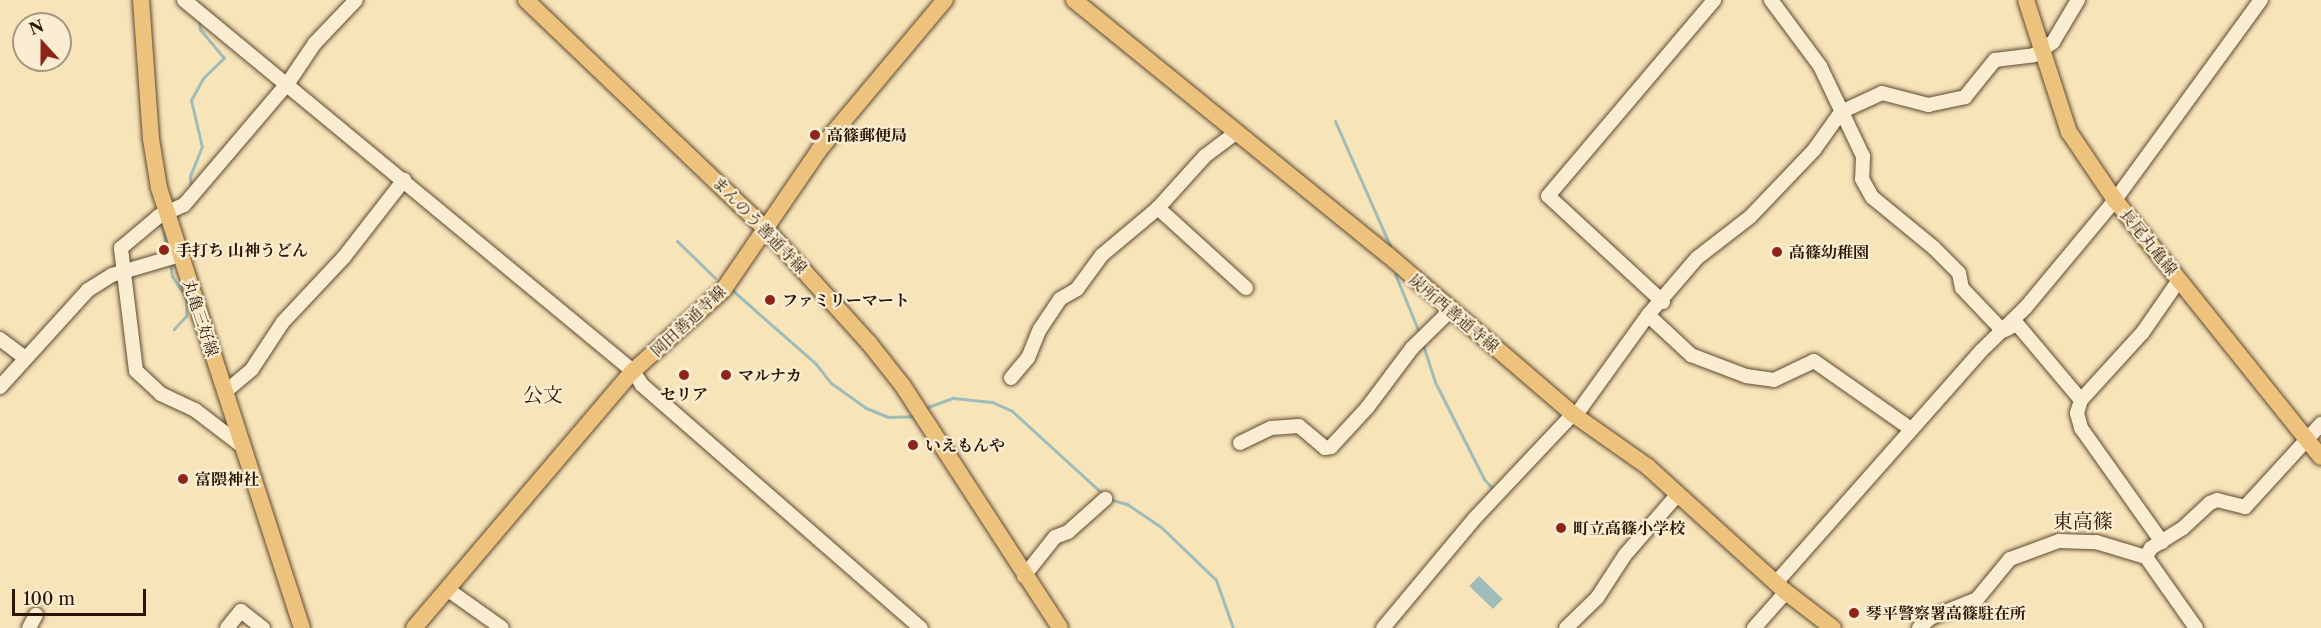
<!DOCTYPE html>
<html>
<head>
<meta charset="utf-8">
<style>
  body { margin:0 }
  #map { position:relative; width:2321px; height:628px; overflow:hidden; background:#f7e4b9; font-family:"Libre Caslon Text","Noto Serif JP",serif }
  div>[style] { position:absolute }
  .water>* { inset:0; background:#a0bcb8; transform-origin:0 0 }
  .stream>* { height:3px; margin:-1.5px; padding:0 1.5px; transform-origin:1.5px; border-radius:1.5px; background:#a0bcb8 }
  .roads { filter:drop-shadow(0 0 2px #5f4930) drop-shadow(0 0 2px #5f4930) }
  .minor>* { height:14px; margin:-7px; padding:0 7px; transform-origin:7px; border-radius:7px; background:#faedd2 }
  .major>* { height:16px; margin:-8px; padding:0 8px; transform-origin:8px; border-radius:8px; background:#ecc27c }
  .dots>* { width:16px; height:16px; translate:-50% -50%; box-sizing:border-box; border:3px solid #faedd2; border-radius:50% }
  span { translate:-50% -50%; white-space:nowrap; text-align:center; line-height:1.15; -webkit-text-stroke:4.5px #faedd2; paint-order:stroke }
  .poi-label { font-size:16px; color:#2c1502; font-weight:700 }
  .left { translate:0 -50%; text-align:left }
  .street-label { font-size:16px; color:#2c1502 }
  .quarter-label { font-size:20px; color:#2c1502 }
  .north { position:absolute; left:12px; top:12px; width:60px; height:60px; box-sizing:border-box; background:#faedd2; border:2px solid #a8977f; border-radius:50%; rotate:339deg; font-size:16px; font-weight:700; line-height:24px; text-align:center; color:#2c1502 }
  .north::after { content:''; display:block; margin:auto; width:21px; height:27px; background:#8f2418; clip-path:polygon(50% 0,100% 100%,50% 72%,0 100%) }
  .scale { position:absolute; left:12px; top:589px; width:134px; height:27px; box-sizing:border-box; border:3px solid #2c1502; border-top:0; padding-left:8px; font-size:18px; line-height:21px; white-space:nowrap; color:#2c1502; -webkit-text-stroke:4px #faedd2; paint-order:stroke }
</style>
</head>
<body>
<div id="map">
  <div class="water">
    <i style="left:1479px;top:576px;width:33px;height:14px;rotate:44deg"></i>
  </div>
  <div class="stream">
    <i style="left:1335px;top:121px;width:139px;rotate:66.2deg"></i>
    <i style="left:191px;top:186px;width:10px;rotate:-96deg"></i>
    <i style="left:190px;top:176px;width:31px;rotate:-68deg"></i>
    <i style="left:202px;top:147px;width:48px;rotate:-103.2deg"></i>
    <i style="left:191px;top:100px;width:26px;rotate:-61deg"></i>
    <i style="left:204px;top:77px;width:28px;rotate:-44deg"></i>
    <i style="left:224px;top:58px;width:38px;rotate:-130deg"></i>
    <i style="left:200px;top:29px;width:10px;rotate:-96deg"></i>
    <i style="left:163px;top:225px;width:28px;rotate:82deg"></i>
    <i style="left:677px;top:241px;width:53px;rotate:44.2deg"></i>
    <i style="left:170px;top:262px;width:14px;rotate:82deg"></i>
    <i style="left:172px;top:276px;width:27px;rotate:57deg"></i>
    <i style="left:187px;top:299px;width:17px;rotate:93deg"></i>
    <i style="left:186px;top:316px;width:18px;rotate:133deg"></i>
    <i style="left:1395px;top:274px;width:63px;rotate:67.5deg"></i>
    <i style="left:731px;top:289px;width:113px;rotate:41.4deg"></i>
    <i style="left:816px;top:364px;width:24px;rotate:52deg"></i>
    <i style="left:831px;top:383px;width:43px;rotate:35.5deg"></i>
    <i style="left:866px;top:408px;width:24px;rotate:22deg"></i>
    <i style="left:888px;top:417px;width:24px;rotate:-2deg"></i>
    <i style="left:1423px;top:345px;width:39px;rotate:72deg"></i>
    <i style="left:1435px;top:382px;width:109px;rotate:63.2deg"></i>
    <i style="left:1484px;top:479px;width:15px;rotate:48deg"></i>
    <i style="left:925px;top:408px;width:30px;rotate:-20deg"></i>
    <i style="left:953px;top:398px;width:39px;rotate:6deg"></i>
    <i style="left:992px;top:402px;width:22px;rotate:24deg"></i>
    <i style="left:1012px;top:411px;width:125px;rotate:42.4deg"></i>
    <i style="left:1109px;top:499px;width:19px;rotate:16deg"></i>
    <i style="left:1127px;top:504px;width:41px;rotate:34.1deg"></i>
    <i style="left:1161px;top:527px;width:76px;rotate:43.9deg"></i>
    <i style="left:1216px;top:580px;width:51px;rotate:70.5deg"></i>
  </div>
  <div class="roads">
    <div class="minor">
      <i style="left:184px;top:0;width:582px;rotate:39.57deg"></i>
      <i style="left:633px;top:371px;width:17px;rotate:57deg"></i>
      <i style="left:642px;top:385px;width:370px;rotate:41.1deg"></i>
      <i style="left:1771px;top:0;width:82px;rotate:53.4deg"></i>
      <i style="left:1820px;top:66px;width:100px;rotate:64.5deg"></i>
      <i style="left:1863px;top:156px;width:23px;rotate:92deg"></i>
      <i style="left:1862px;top:179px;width:21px;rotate:61deg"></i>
      <i style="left:1872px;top:197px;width:80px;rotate:39.4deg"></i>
      <i style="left:1934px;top:248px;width:35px;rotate:45deg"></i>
      <i style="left:1959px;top:273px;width:15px;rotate:79deg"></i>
      <i style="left:1962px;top:288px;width:59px;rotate:46.4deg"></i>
      <i style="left:1158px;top:208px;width:119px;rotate:42.3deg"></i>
      <i style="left:1663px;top:302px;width:156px;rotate:-137.3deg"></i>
      <i style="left:1548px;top:196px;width:257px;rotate:-49.7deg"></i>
      <i style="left:1648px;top:315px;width:59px;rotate:42.9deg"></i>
      <i style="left:1691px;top:355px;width:59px;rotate:20.9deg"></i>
      <i style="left:1746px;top:376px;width:28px;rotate:8deg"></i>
      <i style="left:1774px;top:380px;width:44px;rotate:-25.4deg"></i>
      <i style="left:1814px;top:361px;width:118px;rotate:35deg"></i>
      <i style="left:2005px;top:330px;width:13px;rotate:-27deg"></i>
      <i style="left:2017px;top:324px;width:99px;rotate:49.9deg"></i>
      <i style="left:2081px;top:400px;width:14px;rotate:107deg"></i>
      <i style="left:2077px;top:413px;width:16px;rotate:75deg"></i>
      <i style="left:2081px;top:428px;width:140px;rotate:54.6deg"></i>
      <i style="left:0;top:339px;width:31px;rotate:37deg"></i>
      <i style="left:1011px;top:378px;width:26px;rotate:-50deg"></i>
      <i style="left:1028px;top:358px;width:31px;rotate:-68deg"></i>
      <i style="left:1040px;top:329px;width:36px;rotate:-56deg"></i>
      <i style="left:1060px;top:299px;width:20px;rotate:-30deg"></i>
      <i style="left:1077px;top:289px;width:42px;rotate:-53.7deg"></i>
      <i style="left:1102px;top:255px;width:73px;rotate:-40deg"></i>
      <i style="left:1158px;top:208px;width:70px;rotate:-47.9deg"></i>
      <i style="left:1205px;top:156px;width:40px;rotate:-37deg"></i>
      <i style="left:0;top:387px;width:131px;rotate:-47.8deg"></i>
      <i style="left:88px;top:290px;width:28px;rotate:-32deg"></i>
      <i style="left:112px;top:275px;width:71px;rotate:-16.4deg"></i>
      <i style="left:225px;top:392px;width:35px;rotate:-40deg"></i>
      <i style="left:252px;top:369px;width:56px;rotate:-56.6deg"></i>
      <i style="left:283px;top:322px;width:89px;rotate:-46.8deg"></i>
      <i style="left:344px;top:257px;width:98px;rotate:-52.1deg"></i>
      <i style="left:2081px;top:400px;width:92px;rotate:-47.6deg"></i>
      <i style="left:2143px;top:332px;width:63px;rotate:-55.3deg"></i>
      <i style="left:1581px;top:408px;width:115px;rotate:-54.2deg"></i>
      <i style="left:1648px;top:315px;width:75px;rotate:-49.3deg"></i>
      <i style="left:1697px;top:258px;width:67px;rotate:-37.7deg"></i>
      <i style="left:1750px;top:217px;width:93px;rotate:-46.3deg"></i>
      <i style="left:1814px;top:150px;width:47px;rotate:-54.6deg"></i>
      <i style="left:1841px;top:112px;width:45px;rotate:-24.9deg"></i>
      <i style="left:1882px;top:93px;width:48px;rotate:14.6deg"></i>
      <i style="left:1928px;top:105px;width:38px;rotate:-12deg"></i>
      <i style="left:1965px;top:97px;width:48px;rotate:-51deg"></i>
      <i style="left:1995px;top:60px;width:39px;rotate:-7deg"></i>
      <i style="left:2034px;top:55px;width:23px;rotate:-34deg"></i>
      <i style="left:2053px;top:42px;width:49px;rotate:-59.2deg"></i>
      <i style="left:1240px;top:443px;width:34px;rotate:-26deg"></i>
      <i style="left:1271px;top:428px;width:28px;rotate:-4deg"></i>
      <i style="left:1299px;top:426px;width:34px;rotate:40deg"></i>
      <i style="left:1325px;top:448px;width:6px;rotate:-9deg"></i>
      <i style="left:1331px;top:447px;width:53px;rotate:-47.3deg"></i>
      <i style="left:1367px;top:408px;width:75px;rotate:-53.1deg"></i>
      <i style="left:1412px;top:348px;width:54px;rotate:-44.3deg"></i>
      <i style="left:242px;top:446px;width:59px;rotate:-142.5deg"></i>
      <i style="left:195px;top:410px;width:38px;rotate:-155deg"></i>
      <i style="left:161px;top:394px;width:34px;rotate:-137deg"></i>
      <i style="left:136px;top:371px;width:124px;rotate:-97deg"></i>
      <i style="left:121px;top:248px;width:50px;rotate:-40.1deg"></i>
      <i style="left:159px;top:216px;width:27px;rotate:-24deg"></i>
      <i style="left:184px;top:205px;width:160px;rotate:-49.6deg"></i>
      <i style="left:288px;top:83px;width:48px;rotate:-56deg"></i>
      <i style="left:315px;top:43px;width:59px;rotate:-46.4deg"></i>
      <i style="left:2146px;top:557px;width:10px;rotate:-61deg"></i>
      <i style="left:2151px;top:548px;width:38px;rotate:-32deg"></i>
      <i style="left:2183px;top:528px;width:37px;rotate:-43deg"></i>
      <i style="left:2210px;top:503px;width:8px;rotate:-23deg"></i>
      <i style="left:2217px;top:500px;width:29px;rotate:14deg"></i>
      <i style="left:2245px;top:507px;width:113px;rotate:-47.5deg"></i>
      <i style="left:1024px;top:576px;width:50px;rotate:-51.5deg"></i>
      <i style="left:1055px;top:537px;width:14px;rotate:-21deg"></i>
      <i style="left:1068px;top:532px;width:50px;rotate:-41.7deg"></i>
      <i style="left:1781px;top:577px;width:302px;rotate:-48.5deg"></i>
      <i style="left:1981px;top:351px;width:63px;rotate:-44.4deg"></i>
      <i style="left:2026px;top:307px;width:139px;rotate:-50.2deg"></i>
      <i style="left:2115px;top:200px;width:248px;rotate:-53.9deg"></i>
      <i style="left:447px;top:589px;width:67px;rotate:35.3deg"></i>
      <i style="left:29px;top:628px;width:15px;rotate:-62deg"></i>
      <i style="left:227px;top:628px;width:22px;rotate:-51deg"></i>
      <i style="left:241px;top:611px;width:28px;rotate:38deg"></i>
      <i style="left:1383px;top:628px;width:143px;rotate:-50.1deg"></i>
      <i style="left:1475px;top:518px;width:143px;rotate:-46.7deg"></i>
      <i style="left:1566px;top:628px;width:43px;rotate:-44.1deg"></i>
      <i style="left:1597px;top:598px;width:51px;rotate:-56.9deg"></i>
      <i style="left:1625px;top:555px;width:81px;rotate:-49deg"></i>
      <i style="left:1754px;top:628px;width:48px;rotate:-48.4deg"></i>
      <i style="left:1919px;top:628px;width:15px;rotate:-42deg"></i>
      <i style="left:1930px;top:618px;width:51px;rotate:-22deg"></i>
      <i style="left:1977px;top:599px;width:52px;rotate:-50.5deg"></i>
      <i style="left:2010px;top:559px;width:52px;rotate:-20.2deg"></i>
      <i style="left:2059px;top:541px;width:37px;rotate:2deg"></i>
      <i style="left:2096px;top:542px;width:52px;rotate:16.7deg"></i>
      <i style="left:2146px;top:557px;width:87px;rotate:54.8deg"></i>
    </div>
    <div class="major">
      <i style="left:141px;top:0;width:139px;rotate:85.9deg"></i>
      <i style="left:151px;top:139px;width:50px;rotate:80.7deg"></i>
      <i style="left:159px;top:188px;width:463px;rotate:72deg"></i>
      <i style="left:526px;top:0;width:332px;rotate:43.7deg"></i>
      <i style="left:766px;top:229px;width:154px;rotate:47.9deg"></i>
      <i style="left:869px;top:343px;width:55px;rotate:51.7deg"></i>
      <i style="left:903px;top:386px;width:288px;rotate:57deg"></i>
      <i style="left:1074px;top:0;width:405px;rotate:39.1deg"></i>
      <i style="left:1388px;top:255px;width:244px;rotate:40.7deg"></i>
      <i style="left:1573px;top:414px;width:92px;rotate:35.2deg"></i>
      <i style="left:1648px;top:467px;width:186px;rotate:42.2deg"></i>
      <i style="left:1786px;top:592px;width:59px;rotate:37.5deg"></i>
      <i style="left:2026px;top:0;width:139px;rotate:72deg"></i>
      <i style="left:2069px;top:132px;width:82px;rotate:55.9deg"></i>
      <i style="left:2115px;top:200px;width:329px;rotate:51.3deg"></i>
      <i style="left:414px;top:628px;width:338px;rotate:-49.6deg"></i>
      <i style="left:633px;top:371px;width:122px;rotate:-42deg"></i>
      <i style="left:724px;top:289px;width:168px;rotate:-55.6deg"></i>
      <i style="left:819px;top:150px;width:196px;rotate:-50deg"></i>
    </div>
  </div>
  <div class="dots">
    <i style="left:815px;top:135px;background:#8f2418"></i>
    <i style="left:164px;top:250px;background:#8f2418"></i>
    <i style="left:1777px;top:252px;background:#8f2418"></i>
    <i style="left:770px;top:300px;background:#8f2418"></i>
    <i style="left:684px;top:375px;background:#8f2418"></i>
    <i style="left:726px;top:375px;background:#8f2418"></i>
    <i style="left:913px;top:445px;background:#8f2418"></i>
    <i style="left:183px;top:479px;background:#8f2418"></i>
    <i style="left:1561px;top:528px;background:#8f2418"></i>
    <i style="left:1854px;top:613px;background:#8f2418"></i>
  </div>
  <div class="poi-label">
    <span class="left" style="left:827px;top:135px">高篠郵便局</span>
    <span class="left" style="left:176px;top:250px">手打ち 山神うどん</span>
    <span class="left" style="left:1789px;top:252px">高篠幼稚園</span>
    <span class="left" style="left:782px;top:300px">ファミリーマート</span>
    <span class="left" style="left:738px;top:375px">マルナカ</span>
    <span style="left:684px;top:394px">セリア</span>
    <span class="left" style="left:925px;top:445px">いえもんや</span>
    <span class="left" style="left:195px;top:479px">富隈神社</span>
    <span class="left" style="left:1573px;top:528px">町立高篠小学校</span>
    <span class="left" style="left:1866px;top:613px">琴平警察署高篠駐在所</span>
  </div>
  <div class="street-label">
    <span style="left:760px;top:225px;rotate:46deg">まんのう善通寺線</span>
    <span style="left:2149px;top:242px;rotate:51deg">長尾丸亀線</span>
    <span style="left:1454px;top:313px;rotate:40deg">炭所西善通寺線</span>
    <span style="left:201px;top:318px;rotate:72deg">丸亀三好線</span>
    <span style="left:688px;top:321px;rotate:-43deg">岡田善通寺線</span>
  </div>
  <div class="quarter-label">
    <span style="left:543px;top:395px">公文</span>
    <span style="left:2083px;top:521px">東高篠</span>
  </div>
  <div class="north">N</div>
  <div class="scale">100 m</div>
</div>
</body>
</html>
